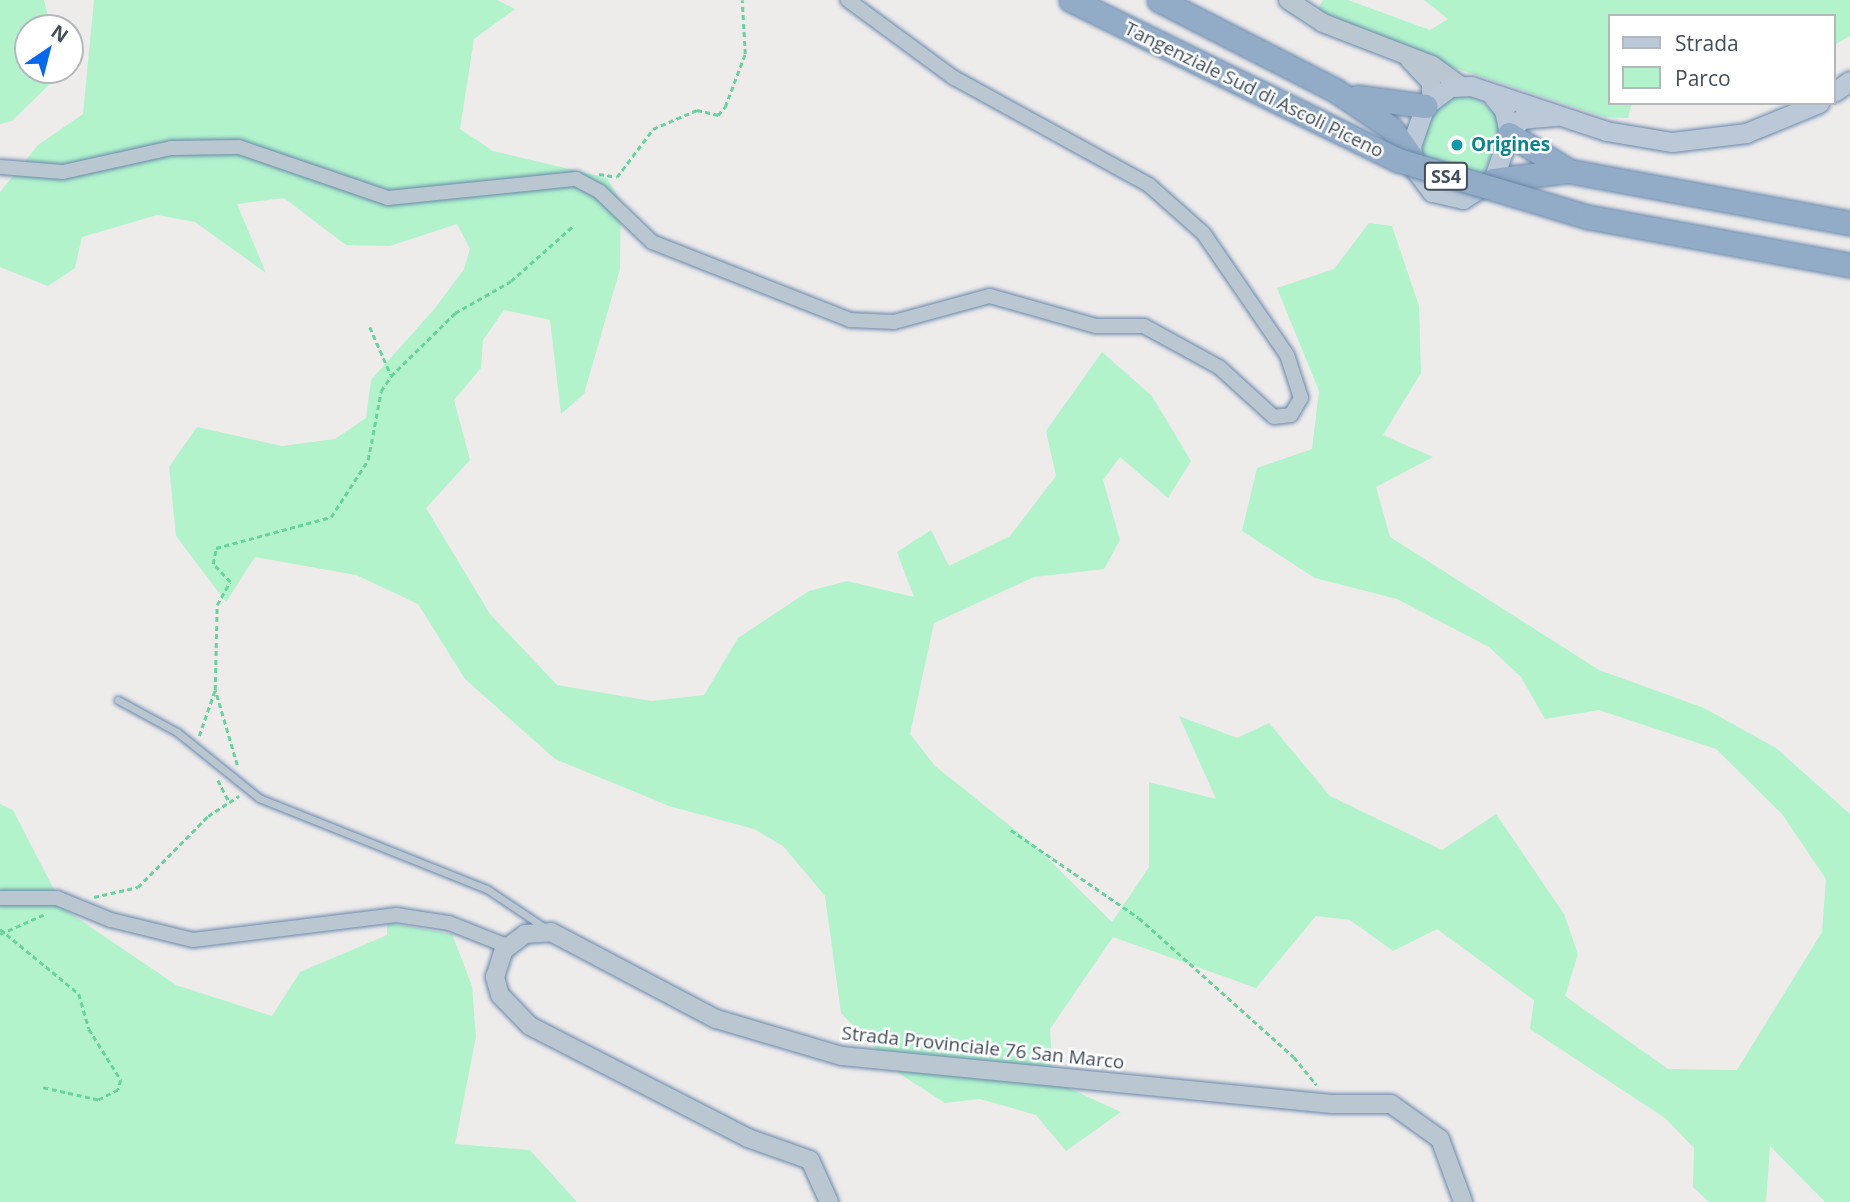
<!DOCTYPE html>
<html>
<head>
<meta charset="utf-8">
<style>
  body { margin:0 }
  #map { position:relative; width:1850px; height:1202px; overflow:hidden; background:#eeebeb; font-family:"Open Sans",sans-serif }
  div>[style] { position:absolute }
  .green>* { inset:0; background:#b2f3cc }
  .path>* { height:2.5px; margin-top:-1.25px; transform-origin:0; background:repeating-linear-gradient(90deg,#67d49f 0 5px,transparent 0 8.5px) }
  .roads { filter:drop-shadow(0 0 2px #6888ac) drop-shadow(0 0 2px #6888ac) }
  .service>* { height:7px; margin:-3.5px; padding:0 3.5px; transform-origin:3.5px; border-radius:3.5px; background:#bac6d0 }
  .minor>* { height:14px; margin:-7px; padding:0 7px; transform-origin:7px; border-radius:7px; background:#bac6d0 }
  .tertiary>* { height:18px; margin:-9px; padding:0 9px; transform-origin:9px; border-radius:9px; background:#bac6d0 }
  .secondary>* { height:19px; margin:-9.5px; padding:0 9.5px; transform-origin:9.5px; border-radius:9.5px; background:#bbc8d7 }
  .trunk>* { height:23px; margin:-11.5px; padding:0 11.5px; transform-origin:11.5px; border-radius:11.5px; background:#92acc8 }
  .bridges { filter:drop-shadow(0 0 2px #6888ac) drop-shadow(0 0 2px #6888ac) }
  .trunk-bridge>* { height:23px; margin:-11.5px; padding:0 11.5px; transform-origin:11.5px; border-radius:11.5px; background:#92acc8 }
  .dots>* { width:19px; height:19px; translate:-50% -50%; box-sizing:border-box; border:4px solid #fff; border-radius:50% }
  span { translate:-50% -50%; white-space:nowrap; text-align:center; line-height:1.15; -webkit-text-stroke:5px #fff; paint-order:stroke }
  .shield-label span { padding:2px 5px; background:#fff; border:2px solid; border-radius:5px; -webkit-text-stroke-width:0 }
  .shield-label { font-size:18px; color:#424e5a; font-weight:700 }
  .street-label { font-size:19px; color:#424e5a }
  .culture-label { font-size:19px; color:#0d838f; font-weight:700 }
  .left { translate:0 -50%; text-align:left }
  .legend { position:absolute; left:1608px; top:14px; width:228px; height:91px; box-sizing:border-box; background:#fff; border:2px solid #b3b8bd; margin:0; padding:9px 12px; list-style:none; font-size:21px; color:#424e5a }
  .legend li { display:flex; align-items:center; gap:14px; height:35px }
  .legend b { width:35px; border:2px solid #b3b8bd }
  .north { position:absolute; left:14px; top:14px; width:70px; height:70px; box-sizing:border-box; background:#fff; border:2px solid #b3b8bd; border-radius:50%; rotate:35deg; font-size:19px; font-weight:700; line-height:28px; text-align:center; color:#424e5a }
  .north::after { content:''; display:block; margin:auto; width:24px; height:32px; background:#0669ed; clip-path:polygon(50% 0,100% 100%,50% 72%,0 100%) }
</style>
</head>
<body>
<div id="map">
  <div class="green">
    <i style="clip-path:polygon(0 0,44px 0,51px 28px,28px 28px,28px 70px,62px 72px,12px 121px,0 124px)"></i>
    <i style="clip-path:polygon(94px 0,497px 0,515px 9px,474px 39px,460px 129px,493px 151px,607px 178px,621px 201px,620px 269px,584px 394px,561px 414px,550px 320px,504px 310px,483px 340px,481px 368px,454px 400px,470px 460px,426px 508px,490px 614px,557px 685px,651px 701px,704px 695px,738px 638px,809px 591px,847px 581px,914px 597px,897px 552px,931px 530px,949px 566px,1010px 536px,1056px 476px,1046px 431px,1102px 352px,1152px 396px,1191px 461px,1168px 498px,1120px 457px,1103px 480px,1120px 540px,1104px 569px,1034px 577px,934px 623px,910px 734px,935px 766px,1034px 845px,1112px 922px,1149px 867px,1149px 782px,1216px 799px,1179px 716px,1237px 738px,1269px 723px,1330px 796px,1442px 850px,1496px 814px,1564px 914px,1578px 954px,1565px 996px,1668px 1069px,1737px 1070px,1822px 932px,1826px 879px,1782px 814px,1716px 749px,1599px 710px,1545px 719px,1521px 677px,1489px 647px,1397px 599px,1315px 578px,1242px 531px,1257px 468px,1312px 449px,1319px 391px,1277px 288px,1334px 269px,1369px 223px,1392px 226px,1419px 306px,1421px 373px,1383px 435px,1433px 457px,1376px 487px,1390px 537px,1599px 670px,1704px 708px,1776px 748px,1850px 814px,1850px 1202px,1825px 1202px,1770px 1146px,1766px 1202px,1709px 1202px,1693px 1187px,1694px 1148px,1665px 1118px,1530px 1029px,1534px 1000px,1437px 929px,1393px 951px,1350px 920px,1316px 916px,1256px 988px,1113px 937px,1050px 1029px,1053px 1081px,1121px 1112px,1066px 1151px,1036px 1115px,980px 1099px,945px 1103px,900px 1074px,841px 1013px,825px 896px,783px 846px,754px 829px,669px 806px,555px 759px,465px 679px,418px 604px,356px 575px,255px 557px,226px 602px,176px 536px,169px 467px,197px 427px,282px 446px,335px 439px,366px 418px,371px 380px,436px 307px,464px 269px,470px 249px,457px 224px,390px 246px,346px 245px,284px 198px,237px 204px,266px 273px,195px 222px,157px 215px,82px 237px,75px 268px,48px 286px,0 267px,0 192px,38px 145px,83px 114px)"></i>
    <i style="clip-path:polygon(1323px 0,1348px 0,1430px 30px,1448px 19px,1424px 0,1850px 0,1850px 36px,1834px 45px,1834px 16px,1610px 16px,1610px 103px,1632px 103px,1628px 118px,1605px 117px,1340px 31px,1318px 8px)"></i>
    <i style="clip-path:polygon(1451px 96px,1477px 98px,1497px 116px,1500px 136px,1479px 183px,1418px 154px,1430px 113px)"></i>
    <i style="clip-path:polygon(0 804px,13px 810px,64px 909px,176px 985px,272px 1016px,300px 972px,387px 935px,387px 923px,452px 934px,472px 986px,476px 1037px,455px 1144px,530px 1150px,577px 1202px,0 1202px)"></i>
  </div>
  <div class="path">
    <i style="left:599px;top:174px;width:18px;rotate:9deg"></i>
    <i style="left:617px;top:177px;width:60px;rotate:-53.1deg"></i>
    <i style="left:653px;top:129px;width:48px;rotate:-23.4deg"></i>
    <i style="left:697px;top:110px;width:22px;rotate:13deg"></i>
    <i style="left:718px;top:115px;width:11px;rotate:-49deg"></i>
    <i style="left:725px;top:107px;width:57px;rotate:-69.3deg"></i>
    <i style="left:745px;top:54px;width:54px;rotate:-93.2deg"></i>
    <i style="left:370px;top:327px;width:52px;rotate:66.4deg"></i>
    <i style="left:199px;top:736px;width:49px;rotate:-70.8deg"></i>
    <i style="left:237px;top:765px;width:78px;rotate:-106.3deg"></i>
    <i style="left:215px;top:690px;width:85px;rotate:-88.7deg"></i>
    <i style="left:217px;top:605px;width:26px;rotate:-61deg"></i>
    <i style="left:230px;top:582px;width:25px;rotate:-133deg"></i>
    <i style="left:213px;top:564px;width:16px;rotate:-79deg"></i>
    <i style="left:216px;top:548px;width:119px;rotate:-15.1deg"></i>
    <i style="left:331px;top:517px;width:68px;rotate:-57deg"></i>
    <i style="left:368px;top:460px;width:70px;rotate:-79.3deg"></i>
    <i style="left:381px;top:391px;width:18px;rotate:-56deg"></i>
    <i style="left:391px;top:376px;width:90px;rotate:-44.5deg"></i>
    <i style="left:455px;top:313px;width:64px;rotate:-29.7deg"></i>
    <i style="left:511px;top:281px;width:84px;rotate:-41.6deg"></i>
    <i style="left:218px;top:780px;width:25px;rotate:63deg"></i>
    <i style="left:1011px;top:830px;width:155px;rotate:34.5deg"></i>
    <i style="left:1139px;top:918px;width:208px;rotate:41.9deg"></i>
    <i style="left:1294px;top:1057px;width:36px;rotate:51deg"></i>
    <i style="left:94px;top:897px;width:45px;rotate:-12.8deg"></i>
    <i style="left:138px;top:887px;width:100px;rotate:-45.4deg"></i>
    <i style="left:208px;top:816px;width:37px;rotate:-33deg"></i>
    <i style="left:0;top:929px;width:102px;rotate:39.4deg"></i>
    <i style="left:79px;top:994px;width:36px;rotate:74deg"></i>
    <i style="left:89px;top:1029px;width:60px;rotate:57.9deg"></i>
    <i style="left:121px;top:1080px;width:10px;rotate:107deg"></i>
    <i style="left:118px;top:1090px;width:22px;rotate:153deg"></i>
    <i style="left:98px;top:1100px;width:59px;rotate:-167.4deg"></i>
    <i style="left:0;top:934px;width:49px;rotate:-24deg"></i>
  </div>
  <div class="roads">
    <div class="service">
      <i style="left:118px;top:700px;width:67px;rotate:28.5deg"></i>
      <i style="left:177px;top:732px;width:105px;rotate:38.8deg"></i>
      <i style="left:259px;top:798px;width:245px;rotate:21.8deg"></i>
      <i style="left:487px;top:889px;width:73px;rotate:33.9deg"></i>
    </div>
    <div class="minor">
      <i style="left:0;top:167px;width:63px;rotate:4.5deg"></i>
      <i style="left:63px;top:172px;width:111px;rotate:-12.5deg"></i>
      <i style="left:171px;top:148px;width:68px;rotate:-0.8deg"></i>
      <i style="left:239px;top:147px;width:157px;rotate:18.9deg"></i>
      <i style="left:388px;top:198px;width:189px;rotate:-5.8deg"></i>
      <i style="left:576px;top:179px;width:27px;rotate:28deg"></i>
      <i style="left:600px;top:192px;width:72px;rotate:43.9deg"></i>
      <i style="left:652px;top:242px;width:213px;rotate:21.5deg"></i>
      <i style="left:850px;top:320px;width:44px;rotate:2.6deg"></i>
      <i style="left:894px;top:322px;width:99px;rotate:-15.2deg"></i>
      <i style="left:990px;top:296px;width:110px;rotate:15.8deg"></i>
      <i style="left:1096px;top:326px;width:48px"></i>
      <i style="left:1144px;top:326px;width:85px;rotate:28.7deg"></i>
      <i style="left:1219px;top:367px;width:74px;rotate:42.3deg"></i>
      <i style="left:1274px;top:417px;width:17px;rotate:-7deg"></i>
      <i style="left:1291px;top:415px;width:20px;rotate:-60deg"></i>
      <i style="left:1301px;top:398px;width:45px;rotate:-108deg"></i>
      <i style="left:1287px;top:355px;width:148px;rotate:-124.5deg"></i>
      <i style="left:1203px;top:233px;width:72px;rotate:-138.4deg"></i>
      <i style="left:1149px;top:185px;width:222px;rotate:-151.2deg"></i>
      <i style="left:954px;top:78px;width:132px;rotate:-143.7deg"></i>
      <i style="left:0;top:898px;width:57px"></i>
      <i style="left:57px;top:898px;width:58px;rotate:22.2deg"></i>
      <i style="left:111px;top:920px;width:84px;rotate:13.7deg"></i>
      <i style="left:193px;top:940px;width:205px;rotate:-7deg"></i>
      <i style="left:396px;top:915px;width:54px;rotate:8.6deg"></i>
      <i style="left:449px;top:923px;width:62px;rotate:21.6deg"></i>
    </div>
    <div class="tertiary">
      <i style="left:1288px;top:0;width:42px;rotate:33.3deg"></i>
      <i style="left:1323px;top:23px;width:117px;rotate:21.1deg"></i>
      <i style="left:1432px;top:65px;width:34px;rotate:36deg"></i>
      <i style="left:1409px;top:59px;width:33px;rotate:47deg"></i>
      <i style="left:1431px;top:83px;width:15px;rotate:90deg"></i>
      <i style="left:829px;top:1202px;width:46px;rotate:-114.3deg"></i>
      <i style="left:810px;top:1160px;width:66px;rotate:-160.5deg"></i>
      <i style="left:748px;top:1138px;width:245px;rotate:-152.8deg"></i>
      <i style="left:530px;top:1026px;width:43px;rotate:-134.1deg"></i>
      <i style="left:500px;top:995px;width:19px;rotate:-106deg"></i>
      <i style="left:495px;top:977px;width:28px;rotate:-72deg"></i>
      <i style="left:504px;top:950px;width:26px;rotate:-37deg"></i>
      <i style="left:525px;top:934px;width:26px;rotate:-4deg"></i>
      <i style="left:551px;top:932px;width:187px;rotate:27.8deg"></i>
      <i style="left:716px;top:1019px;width:131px;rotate:16.4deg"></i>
      <i style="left:842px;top:1056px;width:492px;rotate:5.6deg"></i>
      <i style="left:1332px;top:1104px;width:59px"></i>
      <i style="left:1391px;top:1104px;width:60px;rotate:35.5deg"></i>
      <i style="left:1440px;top:1139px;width:67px;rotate:69.9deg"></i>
    </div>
    <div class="secondary">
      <i style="left:1834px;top:92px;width:19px;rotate:-35deg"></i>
      <i style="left:1491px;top:94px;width:21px;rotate:51deg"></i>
      <i style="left:1504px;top:110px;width:25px;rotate:78deg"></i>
      <i style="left:1509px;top:134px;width:49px;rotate:109.2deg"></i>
      <i style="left:1493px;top:180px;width:36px;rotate:148deg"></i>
      <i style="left:1463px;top:199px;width:32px;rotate:-167deg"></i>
      <i style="left:1432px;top:192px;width:31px;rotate:-127deg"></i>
      <i style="left:1413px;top:167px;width:21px;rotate:-95deg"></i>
      <i style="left:1411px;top:146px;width:42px;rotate:-70.7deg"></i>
      <i style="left:1425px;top:106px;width:31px;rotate:-37deg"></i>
      <i style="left:1450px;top:87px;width:21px;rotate:-3deg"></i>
      <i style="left:1471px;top:86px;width:142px;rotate:18.4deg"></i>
      <i style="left:1606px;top:131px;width:67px;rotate:9.5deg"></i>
      <i style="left:1672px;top:142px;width:75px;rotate:-6.9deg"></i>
      <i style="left:1746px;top:133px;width:79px;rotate:-22.3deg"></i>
      <i style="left:1509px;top:134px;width:19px;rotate:-51deg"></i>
      <i style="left:1521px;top:119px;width:36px;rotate:-5deg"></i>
    </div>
    <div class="trunk">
      <i style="left:1159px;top:0;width:198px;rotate:27.1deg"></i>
      <i style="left:1335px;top:90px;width:68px;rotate:34.2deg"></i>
      <i style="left:1391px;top:128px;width:35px;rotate:55deg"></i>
      <i style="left:1357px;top:97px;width:69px;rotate:7.5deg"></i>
      <i style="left:1509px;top:134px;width:70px;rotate:31.7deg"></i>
      <i style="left:1569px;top:171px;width:286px;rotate:10.5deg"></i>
      <i style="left:1493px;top:180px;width:74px;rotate:-7deg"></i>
    </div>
  </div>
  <div class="bridges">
    <div class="trunk-bridge">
      <i style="left:1071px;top:0;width:364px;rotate:26.1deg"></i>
      <i style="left:1398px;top:160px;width:198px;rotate:16.7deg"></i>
      <i style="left:1588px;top:217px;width:266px;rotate:10.4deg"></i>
    </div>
  </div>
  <div class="dots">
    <i style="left:1457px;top:145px;background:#0f9aa8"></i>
  </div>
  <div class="shield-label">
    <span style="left:1446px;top:176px">SS4</span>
  </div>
  <div class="street-label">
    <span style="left:1254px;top:90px;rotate:26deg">Tangenziale Sud di Ascoli Piceno</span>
    <span style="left:983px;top:1048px;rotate:6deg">Strada Provinciale 76 San Marco</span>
  </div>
  <div class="culture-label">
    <span class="left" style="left:1471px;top:145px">Origines</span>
  </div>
  <ul class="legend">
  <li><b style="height:9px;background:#bbc8d7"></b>Strada</li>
  <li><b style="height:19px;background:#b2f3cc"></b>Parco</li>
  </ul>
  <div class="north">N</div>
</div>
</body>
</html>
